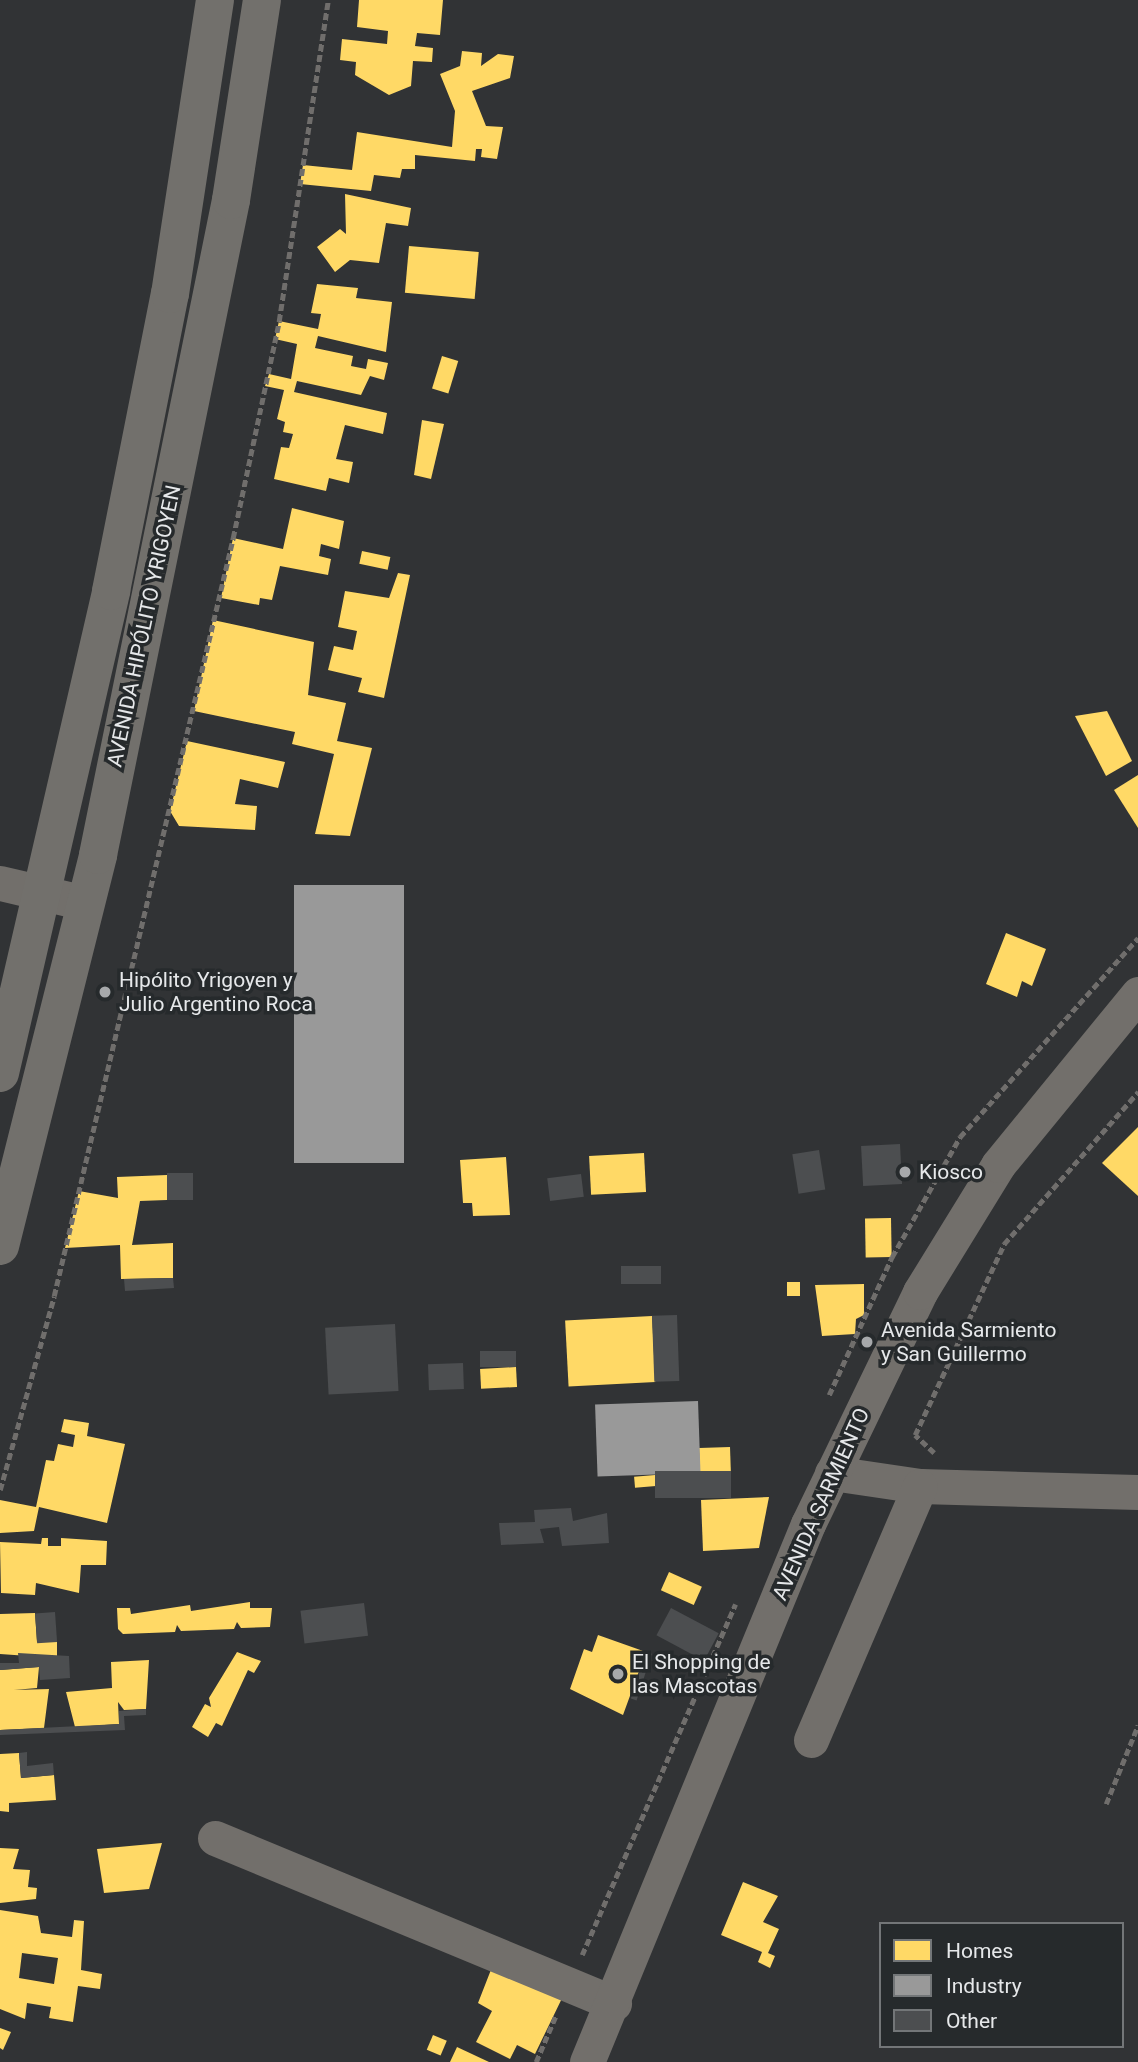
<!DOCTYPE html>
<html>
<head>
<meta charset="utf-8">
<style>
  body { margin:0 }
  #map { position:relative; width:1138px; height:2062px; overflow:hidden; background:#313335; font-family:Roboto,sans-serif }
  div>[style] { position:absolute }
  .homes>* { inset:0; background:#ffd966; transform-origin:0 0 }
  .industry>* { inset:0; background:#999; transform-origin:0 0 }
  .building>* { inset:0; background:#4c4e50; transform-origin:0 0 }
  .path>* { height:4.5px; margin-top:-2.25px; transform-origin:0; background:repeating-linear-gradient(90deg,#706e6c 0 7px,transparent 0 10.5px) }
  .minor>* { height:35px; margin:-17.5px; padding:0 17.5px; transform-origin:17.5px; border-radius:17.5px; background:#726f6b }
  .major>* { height:38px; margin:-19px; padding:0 19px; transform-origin:19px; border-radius:19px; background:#72706c }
  .dots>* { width:19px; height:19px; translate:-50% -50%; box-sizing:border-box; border:4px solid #262a2c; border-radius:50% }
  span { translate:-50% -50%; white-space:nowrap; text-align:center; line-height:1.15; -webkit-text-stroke:7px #262a2c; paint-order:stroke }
  .street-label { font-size:21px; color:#e6e8ea }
  .poi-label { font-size:21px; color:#e6e8ea }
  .left { translate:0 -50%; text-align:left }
  .legend { position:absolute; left:879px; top:1922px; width:245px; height:126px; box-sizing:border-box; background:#262a2c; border:2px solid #737678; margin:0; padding:9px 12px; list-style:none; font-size:21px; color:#e6e8ea }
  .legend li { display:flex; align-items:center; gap:14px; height:35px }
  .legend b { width:35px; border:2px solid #737678 }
</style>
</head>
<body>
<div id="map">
  <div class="homes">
    <i style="clip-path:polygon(359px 0,443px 0,440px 35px,417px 33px,415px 46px,433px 48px,432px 62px,413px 61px,411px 86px,389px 95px,355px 75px,356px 62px,340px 60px,342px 39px,387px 44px,388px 31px,357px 27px)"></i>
    <i style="clip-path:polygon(462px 51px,482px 53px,481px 66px,498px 54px,514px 56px,510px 78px,472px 91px,486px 126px,503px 127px,497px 159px,481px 157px,482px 149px,476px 149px,475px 161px,415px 155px,415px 169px,402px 169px,400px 178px,374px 175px,371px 191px,300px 184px,303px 165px,352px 170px,357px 132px,452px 147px,455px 111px,440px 74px,460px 66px)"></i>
    <i style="clip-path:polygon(345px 194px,411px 208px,408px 226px,386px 223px,379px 263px,350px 260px,335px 272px,317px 247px,340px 229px,346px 234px)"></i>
    <i style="left:409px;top:246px;width:70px;height:47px;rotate:5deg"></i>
    <i style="clip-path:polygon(317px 284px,358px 288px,356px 298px,392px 302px,386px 352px,318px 336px,315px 348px,353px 356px,351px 366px,366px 369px,368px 359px,388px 363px,384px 380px,370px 376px,361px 395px,297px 381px,294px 392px,387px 413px,383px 434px,345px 425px,336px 459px,353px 462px,349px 483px,329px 478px,326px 491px,274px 479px,281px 447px,289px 448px,293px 434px,283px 432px,285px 422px,277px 419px,284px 390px,265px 386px,269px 374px,291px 379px,297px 344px,275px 339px,279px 321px,318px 329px,321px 314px,311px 313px)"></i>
    <i style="left:442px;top:356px;width:17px;height:34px;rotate:17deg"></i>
    <i style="clip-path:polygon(422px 420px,444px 424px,431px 479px,414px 475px)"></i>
    <i style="clip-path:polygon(292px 508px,344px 521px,339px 549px,321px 544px,319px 556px,331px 559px,328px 575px,280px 566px,272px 600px,260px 598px,259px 605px,221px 598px,233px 538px,283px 549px)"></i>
    <i style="left:362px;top:551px;width:29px;height:13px;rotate:12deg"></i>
    <i style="clip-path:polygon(398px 573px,410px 575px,384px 698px,358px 692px,362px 678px,328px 670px,334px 646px,353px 650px,357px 631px,338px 627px,345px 591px,389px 598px)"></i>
    <i style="clip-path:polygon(213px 620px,314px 642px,308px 695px,346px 703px,337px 741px,372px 748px,350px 836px,315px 834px,334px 754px,292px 744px,295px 732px,194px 711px)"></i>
    <i style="clip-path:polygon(1107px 711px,1132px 761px,1106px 776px,1075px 716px)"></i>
    <i style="clip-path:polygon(187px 741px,285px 762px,278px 788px,240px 779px,235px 804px,257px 806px,255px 830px,179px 826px,170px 811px)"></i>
    <i style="clip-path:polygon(1138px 775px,1138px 828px,1114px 790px)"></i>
    <i style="clip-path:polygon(1006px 933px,1046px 949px,1032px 986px,1022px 981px,1017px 997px,986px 984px)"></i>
    <i style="clip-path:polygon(1138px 1127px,1138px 1196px,1102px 1163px)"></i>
    <i style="left:644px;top:1153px;width:39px;height:55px;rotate:87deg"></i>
    <i style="clip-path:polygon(506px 1157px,510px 1215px,473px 1216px,472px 1203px,463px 1203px,460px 1160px)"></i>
    <i style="clip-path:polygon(167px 1175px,167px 1200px,140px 1201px,132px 1245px,173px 1243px,173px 1278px,121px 1279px,120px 1245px,65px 1248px,79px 1191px,118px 1198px,117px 1177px)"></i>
    <i style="left:891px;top:1218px;width:39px;height:26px;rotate:89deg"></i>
    <i style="left:787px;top:1282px;width:13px;height:14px"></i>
    <i style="clip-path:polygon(864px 1284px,864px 1315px,856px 1319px,855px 1334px,822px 1336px,815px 1285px)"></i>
    <i style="left:652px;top:1316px;width:66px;height:87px;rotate:87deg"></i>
    <i style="left:516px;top:1367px;width:20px;height:36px;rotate:87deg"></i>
    <i style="clip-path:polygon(64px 1419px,89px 1423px,87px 1436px,125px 1444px,107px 1523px,39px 1507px,34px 1531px,0 1533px,0 1500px,36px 1507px,46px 1460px,54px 1461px,58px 1444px,73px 1447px,75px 1435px,61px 1432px)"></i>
    <i style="left:730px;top:1447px;width:24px;height:31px;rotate:88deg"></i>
    <i style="left:655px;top:1475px;width:11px;height:21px;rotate:85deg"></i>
    <i style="clip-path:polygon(769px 1497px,759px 1548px,703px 1551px,701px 1500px)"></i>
    <i style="clip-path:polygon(42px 1538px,48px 1538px,48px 1546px,61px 1546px,61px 1538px,107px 1541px,106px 1565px,81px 1565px,79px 1593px,36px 1583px,35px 1595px,1px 1593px,0 1542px,41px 1544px)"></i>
    <i style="left:669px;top:1572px;width:36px;height:20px;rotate:24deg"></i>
    <i style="clip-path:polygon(250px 1602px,250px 1608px,272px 1608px,270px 1627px,241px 1628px,237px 1622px,234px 1629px,181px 1631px,177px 1625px,175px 1632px,123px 1634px,118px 1629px,117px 1608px,130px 1608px,131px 1614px,190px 1605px,191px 1611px)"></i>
    <i style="clip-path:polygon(35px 1613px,37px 1642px,57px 1642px,57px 1658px,0 1654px,0 1614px)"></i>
    <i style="clip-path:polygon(598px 1635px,646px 1652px,623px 1715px,570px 1689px,584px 1649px,592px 1652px)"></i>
    <i style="clip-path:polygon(237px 1652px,261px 1661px,254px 1673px,248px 1670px,222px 1726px,216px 1723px,208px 1737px,192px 1727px,205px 1704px,211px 1707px,209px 1698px)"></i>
    <i style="clip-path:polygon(149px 1660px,146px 1709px,124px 1710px,118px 1702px,119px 1724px,75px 1727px,66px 1692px,112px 1688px,111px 1662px)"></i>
    <i style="clip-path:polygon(39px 1667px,37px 1688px,14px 1690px,49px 1689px,44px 1728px,0 1730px,0 1670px)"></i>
    <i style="clip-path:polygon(19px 1753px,21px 1778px,54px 1775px,56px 1800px,9px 1803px,9px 1812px,0 1811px,0 1754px)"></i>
    <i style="clip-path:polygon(162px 1843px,149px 1889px,104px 1893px,97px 1849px)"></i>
    <i style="clip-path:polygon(0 1848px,19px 1849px,13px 1869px,30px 1870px,28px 1887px,37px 1888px,36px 1899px,0 1903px)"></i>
    <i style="clip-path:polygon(743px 1882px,778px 1896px,763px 1922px,779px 1929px,768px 1953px,775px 1956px,770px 1968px,758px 1962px,762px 1952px,721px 1935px)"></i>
    <i style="clip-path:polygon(evenodd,0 1910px,38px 1916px,41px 1933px,72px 1937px,74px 1920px,84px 1921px,81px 1970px,102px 1974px,100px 1989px,78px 1986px,73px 2022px,49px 2018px,51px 2007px,27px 2003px,25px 2019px,0 2009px,0 1910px,22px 1953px,58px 1958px,54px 1984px,19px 1978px,22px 1953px)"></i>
    <i style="clip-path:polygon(494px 1962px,566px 1990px,535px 2054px,517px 2045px,510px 2059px,476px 2042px,492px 2011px,478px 2003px)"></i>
    <i style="clip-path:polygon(0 2028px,11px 2032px,3px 2050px,0 2048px)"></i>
    <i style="left:433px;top:2035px;width:15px;height:16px;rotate:23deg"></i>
    <i style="clip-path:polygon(457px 2047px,489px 2062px,450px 2062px)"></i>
  </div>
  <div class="industry">
    <i style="left:404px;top:885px;width:278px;height:110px;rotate:90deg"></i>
    <i style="left:698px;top:1401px;width:72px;height:103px;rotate:88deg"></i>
  </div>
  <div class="building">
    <i style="left:900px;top:1144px;width:40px;height:39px;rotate:87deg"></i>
    <i style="left:819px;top:1150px;width:40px;height:27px;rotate:81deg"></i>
    <i style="left:193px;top:1173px;width:27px;height:26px;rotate:90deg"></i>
    <i style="left:581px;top:1174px;width:23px;height:34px;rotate:83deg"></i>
    <i style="left:661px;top:1266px;width:18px;height:40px;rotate:90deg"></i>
    <i style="clip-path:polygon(173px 1278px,174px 1288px,125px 1291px,124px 1279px)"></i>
    <i style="left:677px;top:1315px;width:66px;height:25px;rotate:88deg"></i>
    <i style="left:395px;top:1324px;width:67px;height:70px;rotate:87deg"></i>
    <i style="left:516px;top:1351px;width:16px;height:36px;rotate:90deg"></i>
    <i style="left:463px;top:1363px;width:26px;height:35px;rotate:88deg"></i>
    <i style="left:731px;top:1471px;width:27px;height:76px;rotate:90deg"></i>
    <i style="clip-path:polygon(571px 1508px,573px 1521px,607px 1513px,609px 1543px,562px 1546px,559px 1527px,540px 1529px,544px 1543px,501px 1545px,499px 1523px,535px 1522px,534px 1510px)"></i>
    <i style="left:364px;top:1603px;width:33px;height:64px;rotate:83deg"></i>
    <i style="left:671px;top:1608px;width:54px;height:31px;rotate:28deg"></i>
    <i style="left:55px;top:1612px;width:30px;height:20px;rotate:86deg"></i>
    <i style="left:646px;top:1652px;width:6px;height:49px;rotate:18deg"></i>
    <i style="clip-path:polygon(18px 1653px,69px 1656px,70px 1678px,40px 1680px,39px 1667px,0 1670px,0 1663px,19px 1663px)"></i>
    <i style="clip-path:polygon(146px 1709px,146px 1715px,124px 1716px,125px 1730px,0 1735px,0 1730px,119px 1724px,119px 1711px)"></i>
    <i style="clip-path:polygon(27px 1752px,27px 1766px,53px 1763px,54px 1775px,21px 1778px,19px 1753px)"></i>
  </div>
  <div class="path">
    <i style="left:829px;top:1395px;width:152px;rotate:-65.5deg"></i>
    <i style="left:892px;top:1257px;width:138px;rotate:-60.5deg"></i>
    <i style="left:960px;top:1137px;width:267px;rotate:-48.2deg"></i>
    <i style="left:934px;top:1453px;width:26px;rotate:-137deg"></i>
    <i style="left:915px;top:1435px;width:211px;rotate:-65deg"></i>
    <i style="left:1004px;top:1244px;width:203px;rotate:-48.6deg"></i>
    <i style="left:0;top:1490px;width:201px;rotate:-74.4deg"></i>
    <i style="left:54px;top:1296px;width:779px;rotate:-76.71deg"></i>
    <i style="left:233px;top:538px;width:222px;rotate:-78deg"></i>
    <i style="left:279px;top:321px;width:325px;rotate:-81.3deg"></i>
    <i style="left:1106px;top:1804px;width:85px;rotate:-67.9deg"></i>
    <i style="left:582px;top:1955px;width:383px;rotate:-66.4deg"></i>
    <i style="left:536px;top:2062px;width:51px;rotate:-66.9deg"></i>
  </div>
  <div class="minor">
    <i style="left:0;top:883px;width:87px;rotate:13.2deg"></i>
    <i style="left:832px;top:1473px;width:89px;rotate:8.4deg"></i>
    <i style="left:920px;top:1486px;width:218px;rotate:1.6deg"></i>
    <i style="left:811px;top:1740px;width:276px;rotate:-66.8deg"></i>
    <i style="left:215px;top:1838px;width:432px;rotate:22.5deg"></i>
    <i style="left:587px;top:2062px;width:582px;rotate:-67.67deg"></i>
    <i style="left:808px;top:1524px;width:258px;rotate:-64.2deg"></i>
    <i style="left:920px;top:1292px;width:149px;rotate:-58.4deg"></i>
    <i style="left:998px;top:1165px;width:221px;rotate:-50.7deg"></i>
  </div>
  <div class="major">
    <i style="left:0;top:1073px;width:495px;rotate:-77deg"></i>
    <i style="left:111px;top:591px;width:303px;rotate:-78.8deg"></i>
    <i style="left:170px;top:294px;width:297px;rotate:-81.3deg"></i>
    <i style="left:0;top:1246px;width:403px;rotate:-75.9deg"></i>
    <i style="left:98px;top:855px;width:668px;rotate:-78.52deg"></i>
    <i style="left:231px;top:200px;width:202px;rotate:-81.2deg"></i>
  </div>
  <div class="dots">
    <i style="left:105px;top:992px;background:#a7a9ab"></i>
    <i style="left:905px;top:1172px;background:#a7a9ab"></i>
    <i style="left:867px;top:1342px;background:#a7a9ab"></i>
    <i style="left:618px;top:1674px;background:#a7a9ab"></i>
  </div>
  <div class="street-label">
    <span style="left:144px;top:626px;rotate:-78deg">AVENIDA HIPÓLITO YRIGOYEN</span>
    <span style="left:821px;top:1504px;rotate:-66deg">AVENIDA SARMIENTO</span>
  </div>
  <div class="poi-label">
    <span class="left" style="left:119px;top:992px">Hipólito Yrigoyen y<br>Julio Argentino Roca</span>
    <span class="left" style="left:919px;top:1172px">Kiosco</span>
    <span class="left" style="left:881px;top:1342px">Avenida Sarmiento<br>y San Guillermo</span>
    <span class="left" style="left:632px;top:1674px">El Shopping de<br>las Mascotas</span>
  </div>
  <ul class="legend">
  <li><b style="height:19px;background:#ffd966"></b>Homes</li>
  <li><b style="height:19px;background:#999"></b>Industry</li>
  <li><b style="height:19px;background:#4c4e50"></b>Other</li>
  </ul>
</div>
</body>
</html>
